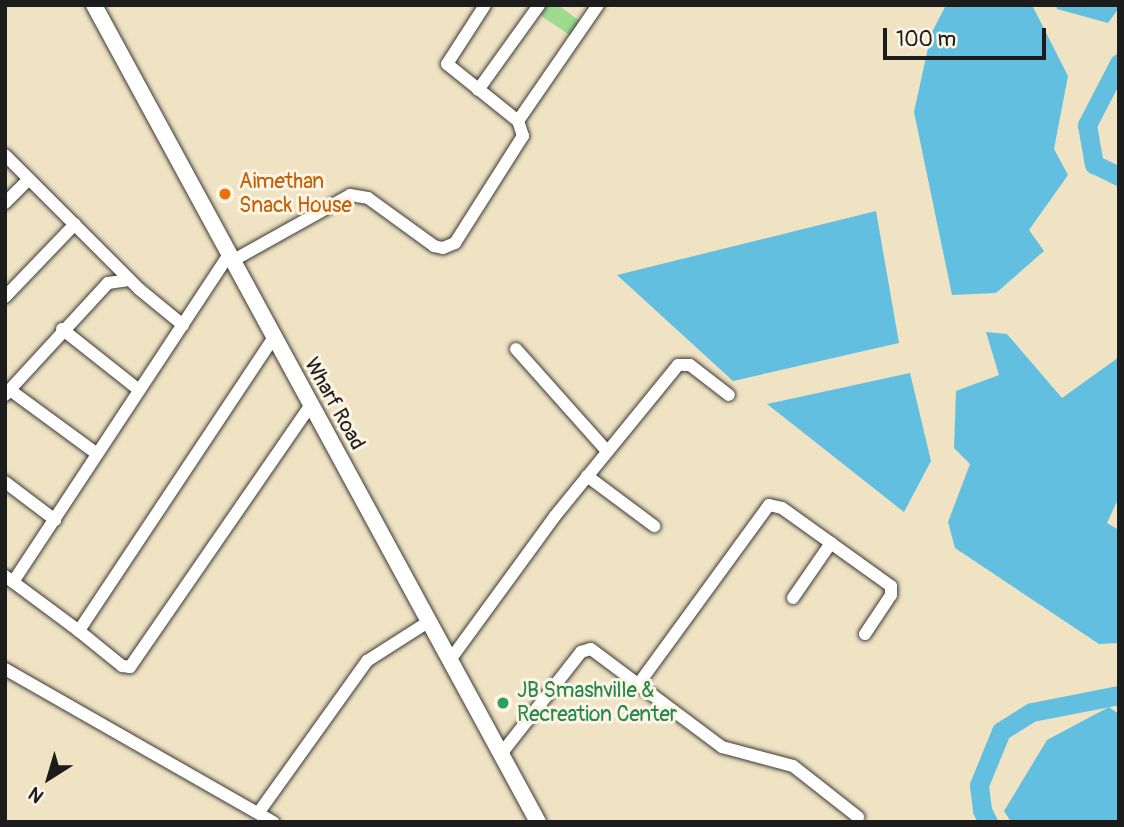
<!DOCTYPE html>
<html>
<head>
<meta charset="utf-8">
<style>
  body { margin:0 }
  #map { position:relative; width:1124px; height:827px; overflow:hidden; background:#f0e3c4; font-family:Pangolin,sans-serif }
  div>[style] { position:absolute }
  .green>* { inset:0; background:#9cdb90 }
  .water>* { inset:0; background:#62bfe0 }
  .river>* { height:19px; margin:-9.5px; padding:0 9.5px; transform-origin:9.5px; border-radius:9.5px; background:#62bfe0 }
  .roads { filter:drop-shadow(0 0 2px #3c3a35) drop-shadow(0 0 2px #3c3a35) }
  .street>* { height:12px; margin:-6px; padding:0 6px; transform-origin:6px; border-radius:6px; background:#fff }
  .secondary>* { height:16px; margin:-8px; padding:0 8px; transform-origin:8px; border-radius:8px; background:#fff }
  .dots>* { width:19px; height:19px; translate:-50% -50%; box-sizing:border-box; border:4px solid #fcf5e5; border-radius:50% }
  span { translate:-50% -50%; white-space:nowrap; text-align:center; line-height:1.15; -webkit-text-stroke:6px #fcf5e5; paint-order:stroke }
  .food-label { font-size:21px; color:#c56008 }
  .left { translate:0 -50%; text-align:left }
  .street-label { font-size:21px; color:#1c1c1c }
  .leisure-label { font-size:21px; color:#27864d }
  .frame { position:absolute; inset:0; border:7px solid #1c1c1c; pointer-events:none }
  .north { position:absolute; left:14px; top:743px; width:70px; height:70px; -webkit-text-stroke:5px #fcf5e5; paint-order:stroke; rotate:217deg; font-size:19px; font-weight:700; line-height:28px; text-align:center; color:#1c1c1c }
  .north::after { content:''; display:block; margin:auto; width:24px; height:32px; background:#1c1c1c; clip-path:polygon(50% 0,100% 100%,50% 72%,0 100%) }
  .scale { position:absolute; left:883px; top:28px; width:163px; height:32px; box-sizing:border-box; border:4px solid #1c1c1c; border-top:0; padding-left:9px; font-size:21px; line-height:24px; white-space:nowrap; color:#1c1c1c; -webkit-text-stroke:5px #fcf5e5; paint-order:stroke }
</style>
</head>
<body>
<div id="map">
  <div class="green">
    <i style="clip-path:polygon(547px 5px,558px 5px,581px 22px,571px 36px,540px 15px)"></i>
  </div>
  <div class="water">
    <i style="clip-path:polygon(946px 5px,1032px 5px,1068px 76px,1054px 149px,1068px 175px,1029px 230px,1044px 251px,996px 293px,952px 295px,914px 112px,931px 34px)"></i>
    <i style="clip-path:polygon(1056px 5px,1119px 5px,1119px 8px,1108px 23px,1057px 9px)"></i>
    <i style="clip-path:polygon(876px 211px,899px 343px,733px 381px,617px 275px)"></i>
    <i style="clip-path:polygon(986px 332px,1007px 334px,1062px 398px,1119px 357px,1119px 497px,1107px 523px,1119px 530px,1119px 643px,1099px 644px,955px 548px,948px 522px,970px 464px,954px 448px,956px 391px,999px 375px)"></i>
    <i style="clip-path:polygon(910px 373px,931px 461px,904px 512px,767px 404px)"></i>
    <i style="clip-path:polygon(1109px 707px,1119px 714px,1119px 822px,1011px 822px,1004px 811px,1047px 740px)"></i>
  </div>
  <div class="river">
    <i style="left:1119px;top:63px;width:70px;rotate:117.3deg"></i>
    <i style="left:1087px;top:125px;width:40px;rotate:80deg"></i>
    <i style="left:1094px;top:164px;width:28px;rotate:26deg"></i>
    <i style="left:988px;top:822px;width:13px;rotate:-117deg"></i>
    <i style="left:982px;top:810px;width:25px;rotate:-97deg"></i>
    <i style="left:979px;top:785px;width:58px;rotate:-67.8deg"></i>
    <i style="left:1001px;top:731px;width:36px;rotate:-32deg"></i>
    <i style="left:1032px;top:712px;width:89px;rotate:-11.1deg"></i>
  </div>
  <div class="roads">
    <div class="street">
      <i style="left:478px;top:90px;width:105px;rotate:-54.3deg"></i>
      <i style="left:518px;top:121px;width:141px;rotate:-55.4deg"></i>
      <i style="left:5px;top:155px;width:190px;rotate:45deg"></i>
      <i style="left:139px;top:289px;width:57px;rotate:39.3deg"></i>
      <i style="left:5px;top:203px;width:34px;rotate:-45deg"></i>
      <i style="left:232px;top:261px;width:135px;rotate:-29.2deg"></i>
      <i style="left:350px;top:195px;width:18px;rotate:9deg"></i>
      <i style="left:368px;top:198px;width:82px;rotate:36deg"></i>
      <i style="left:434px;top:246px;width:9px;rotate:13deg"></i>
      <i style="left:443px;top:248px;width:13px;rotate:-23deg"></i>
      <i style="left:455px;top:243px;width:127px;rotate:-57.6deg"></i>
      <i style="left:523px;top:136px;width:16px;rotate:-108deg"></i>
      <i style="left:518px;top:121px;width:91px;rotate:-141.2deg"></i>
      <i style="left:447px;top:64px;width:70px;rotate:-57.2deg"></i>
      <i style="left:5px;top:297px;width:101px;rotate:-46.2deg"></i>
      <i style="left:62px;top:329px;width:98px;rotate:38.4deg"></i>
      <i style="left:274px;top:337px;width:353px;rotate:123.6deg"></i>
      <i style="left:79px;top:631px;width:55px;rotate:39.1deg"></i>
      <i style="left:122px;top:666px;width:8px;rotate:7deg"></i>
      <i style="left:130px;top:667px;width:318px;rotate:-55.4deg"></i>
      <i style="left:516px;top:349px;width:137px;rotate:48.3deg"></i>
      <i style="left:10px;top:390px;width:108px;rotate:36.3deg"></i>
      <i style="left:5px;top:395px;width:152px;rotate:-47.4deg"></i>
      <i style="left:108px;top:283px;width:21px;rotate:-8deg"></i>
      <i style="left:587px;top:476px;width:84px;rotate:36.7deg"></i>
      <i style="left:5px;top:482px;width:63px;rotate:37.2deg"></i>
      <i style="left:5px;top:576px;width:92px;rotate:36.6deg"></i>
      <i style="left:13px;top:582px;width:393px;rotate:-56.6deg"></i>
      <i style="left:793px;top:598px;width:67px;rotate:-55.4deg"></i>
      <i style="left:450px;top:660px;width:178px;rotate:-53.9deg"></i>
      <i style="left:555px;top:516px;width:195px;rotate:-50.8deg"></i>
      <i style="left:678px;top:365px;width:12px"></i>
      <i style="left:690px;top:365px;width:49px;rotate:37.6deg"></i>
      <i style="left:5px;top:669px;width:309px;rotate:29.7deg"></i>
      <i style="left:640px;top:682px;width:219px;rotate:-53.9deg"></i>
      <i style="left:769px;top:505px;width:13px;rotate:13deg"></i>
      <i style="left:782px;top:508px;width:134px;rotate:35.6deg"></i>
      <i style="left:891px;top:586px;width:9px;rotate:90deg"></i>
      <i style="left:891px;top:595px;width:47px;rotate:123.7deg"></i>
      <i style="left:501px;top:754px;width:130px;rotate:-51.9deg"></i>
      <i style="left:581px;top:652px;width:10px;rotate:-17deg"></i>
      <i style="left:591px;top:649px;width:164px;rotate:36.8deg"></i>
      <i style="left:722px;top:747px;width:73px;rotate:15deg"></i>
      <i style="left:793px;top:766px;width:83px;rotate:38.1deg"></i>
      <i style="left:259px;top:812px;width:186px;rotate:-54.4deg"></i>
      <i style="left:367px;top:661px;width:72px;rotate:-32.6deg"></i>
    </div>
    <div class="secondary">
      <i style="left:94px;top:5px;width:930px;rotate:61.48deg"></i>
    </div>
  </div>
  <div class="dots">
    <i style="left:225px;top:194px;background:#e8710a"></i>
    <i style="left:503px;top:703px;background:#2e9e5b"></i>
  </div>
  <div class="food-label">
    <span class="left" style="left:239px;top:194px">Aimethan<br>Snack House</span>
  </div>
  <div class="street-label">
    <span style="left:334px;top:404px;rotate:61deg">Wharf Road</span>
  </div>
  <div class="leisure-label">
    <span class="left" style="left:517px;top:703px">JB Smashville &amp;<br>Recreation Center</span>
  </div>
  <div class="frame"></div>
  <div class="north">N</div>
  <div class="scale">100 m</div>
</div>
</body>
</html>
